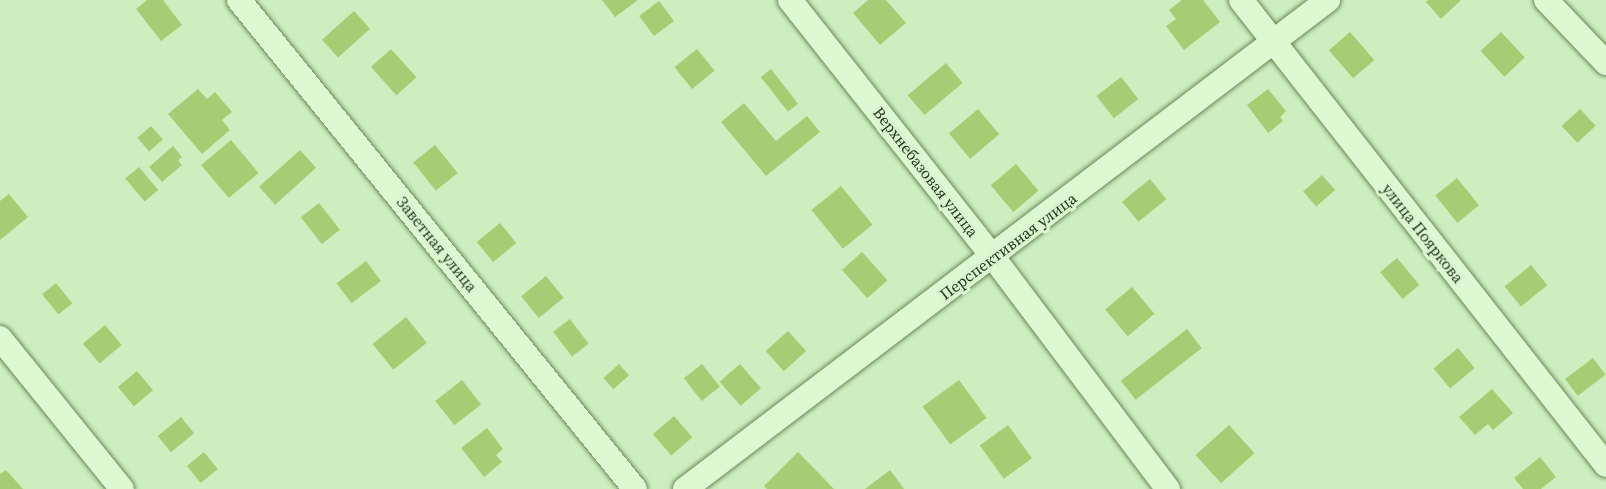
<!DOCTYPE html>
<html>
<head>
<meta charset="utf-8">
<style>
  body { margin:0 }
  #map { position:relative; width:1606px; height:489px; overflow:hidden; background:#ccefbf; font-family:"Source Serif 4",serif }
  div>[style] { position:absolute }
  .building>* { inset:0; background:#a5ce74; transform-origin:0 0 }
  .roads { filter:drop-shadow(0 0 2px #6c8857) drop-shadow(0 0 2px #6c8857) }
  .street>* { height:24px; margin:-12px; padding:0 12px; transform-origin:12px; border-radius:12px; background:#ddf9d2 }
  span { translate:-50% -50%; white-space:nowrap; text-align:center; line-height:1.15; -webkit-text-stroke:6px #d9f6cf; paint-order:stroke }
  .street-label { font-size:16px; color:#29371c }
</style>
</head>
<body>
<div id="map">
  <div class="building">
    <i style="clip-path:polygon(147px 0,163px 0,182px 25px,161px 41px,136px 9px)"></i>
    <i style="clip-path:polygon(602px 0,638px 0,615px 17px)"></i>
    <i style="clip-path:polygon(868px 0,886px 0,906px 23px,880px 45px,853px 13px)"></i>
    <i style="clip-path:polygon(1182px 0,1203px 0,1220px 22px,1184px 50px,1166px 26px,1176px 19px,1169px 10px)"></i>
    <i style="clip-path:polygon(1428px 0,1461px 0,1441px 19px,1426px 2px)"></i>
    <i style="left:659px;top:1px;width:25px;height:25px;rotate:53deg"></i>
    <i style="left:354px;top:11px;width:24px;height:43px;rotate:48deg"></i>
    <i style="left:1350px;top:32px;width:37px;height:28px;rotate:49deg"></i>
    <i style="left:1501px;top:32px;width:35px;height:28px;rotate:47deg"></i>
    <i style="left:391px;top:49px;width:38px;height:27px;rotate:48deg"></i>
    <i style="left:697px;top:49px;width:28px;height:29px;rotate:51deg"></i>
    <i style="left:946px;top:63px;width:26px;height:50px;rotate:50deg"></i>
    <i style="left:771px;top:69px;width:44px;height:13px;rotate:52deg"></i>
    <i style="left:1121px;top:77px;width:28px;height:31px;rotate:52deg"></i>
    <i style="clip-path:polygon(198px 89px,207px 99px,215px 92px,232px 112px,222px 120px,230px 130px,202px 154px,168px 114px)"></i>
    <i style="clip-path:polygon(1268px 89px,1286px 111px,1280px 117px,1283px 121px,1268px 133px,1247px 105px)"></i>
    <i style="clip-path:polygon(744px 103px,776px 141px,807px 116px,820px 132px,766px 176px,721px 122px)"></i>
    <i style="left:978px;top:109px;width:33px;height:38px;rotate:50deg"></i>
    <i style="left:1580px;top:109px;width:23px;height:25px;rotate:47deg"></i>
    <i style="left:151px;top:126px;width:18px;height:18px;rotate:49deg"></i>
    <i style="left:231px;top:140px;width:43px;height:39px;rotate:50deg"></i>
    <i style="left:435px;top:145px;width:36px;height:28px;rotate:51deg"></i>
    <i style="clip-path:polygon(173px 146px,182px 157px,178px 160px,182px 165px,162px 182px,149px 167px)"></i>
    <i style="left:300px;top:150px;width:24px;height:55px;rotate:48deg"></i>
    <i style="left:1016px;top:164px;width:35px;height:33px;rotate:50deg"></i>
    <i style="left:139px;top:167px;width:30px;height:18px;rotate:50deg"></i>
    <i style="left:1322px;top:175px;width:20px;height:25px;rotate:49deg"></i>
    <i style="left:1457px;top:178px;width:35px;height:28px;rotate:51deg"></i>
    <i style="left:1150px;top:179px;width:26px;height:36px;rotate:51deg"></i>
    <i style="left:841px;top:186px;width:50px;height:38px;rotate:51deg"></i>
    <i style="clip-path:polygon(9px 194px,28px 217px,0 240px,0 201px)"></i>
    <i style="left:319px;top:203px;width:34px;height:23px;rotate:52deg"></i>
    <i style="left:500px;top:223px;width:26px;height:30px;rotate:51deg"></i>
    <i style="left:862px;top:252px;width:38px;height:27px;rotate:48deg"></i>
    <i style="left:1397px;top:258px;width:35px;height:22px;rotate:50deg"></i>
    <i style="left:366px;top:261px;width:25px;height:37px;rotate:53deg"></i>
    <i style="left:1531px;top:265px;width:26px;height:34px;rotate:51deg"></i>
    <i style="left:546px;top:276px;width:28px;height:32px;rotate:51deg"></i>
    <i style="left:56px;top:283px;width:26px;height:18px;rotate:51deg"></i>
    <i style="left:1132px;top:287px;width:35px;height:35px;rotate:50deg"></i>
    <i style="left:406px;top:317px;width:33px;height:43px;rotate:51deg"></i>
    <i style="left:570px;top:319px;width:31px;height:21px;rotate:53deg"></i>
    <i style="left:105px;top:325px;width:26px;height:29px;rotate:50deg"></i>
    <i style="left:1187px;top:329px;width:24px;height:84px;rotate:52deg"></i>
    <i style="left:788px;top:331px;width:27px;height:30px;rotate:48deg"></i>
    <i style="left:1458px;top:348px;width:26px;height:32px;rotate:50deg"></i>
    <i style="left:1593px;top:358px;width:21px;height:35px;rotate:53deg"></i>
    <i style="left:619px;top:364px;width:15px;height:21px;rotate:48deg"></i>
    <i style="left:702px;top:364px;width:29px;height:23px;rotate:52deg"></i>
    <i style="left:740px;top:364px;width:32px;height:27px;rotate:49deg"></i>
    <i style="left:137px;top:371px;width:25px;height:25px;rotate:50deg"></i>
    <i style="left:462px;top:380px;width:31px;height:34px;rotate:52deg"></i>
    <i style="left:959px;top:380px;width:47px;height:45px;rotate:54deg"></i>
    <i style="clip-path:polygon(1492px 389px,1513px 413px,1493px 430px,1488px 424px,1475px 435px,1459px 417px)"></i>
    <i style="left:674px;top:416px;width:28px;height:28px;rotate:49deg"></i>
    <i style="left:181px;top:417px;width:21px;height:30px;rotate:51deg"></i>
    <i style="left:1008px;top:425px;width:41px;height:35px;rotate:54deg"></i>
    <i style="left:1229px;top:425px;width:38px;height:45px;rotate:48deg"></i>
    <i style="clip-path:polygon(487px 428px,503px 449px,496px 455px,502px 462px,484px 477px,461px 448px)"></i>
    <i style="left:204px;top:452px;width:22px;height:22px;rotate:51deg"></i>
    <i style="clip-path:polygon(798px 452px,834px 489px,767px 489px,764px 486px)"></i>
    <i style="clip-path:polygon(1540px 457px,1556px 477px,1541px 489px,1523px 489px,1514px 478px)"></i>
    <i style="clip-path:polygon(6px 470px,23px 489px,0 489px,0 474px)"></i>
    <i style="clip-path:polygon(890px 470px,904px 489px,865px 489px)"></i>
  </div>
  <div class="roads">
    <div class="street">
      <i style="left:239px;top:0;width:629px;rotate:51deg"></i>
      <i style="left:790px;top:0;width:328px;rotate:51.7deg"></i>
      <i style="left:993px;top:257px;width:291px;rotate:53deg"></i>
      <i style="left:1241px;top:0;width:591px;rotate:51.87deg"></i>
      <i style="left:1546px;top:0;width:87px;rotate:46.4deg"></i>
      <i style="left:0;top:338px;width:194px;rotate:51.1deg"></i>
      <i style="left:685px;top:489px;width:808px;rotate:-37.25deg"></i>
    </div>
  </div>
  <div class="street-label">
    <span style="left:926px;top:172px;rotate:52deg">Верхнебазовая улица</span>
    <span style="left:1423px;top:233px;rotate:52deg">улица Пояркова</span>
    <span style="left:437px;top:244px;rotate:51deg">Заветная улица</span>
    <span style="left:1008px;top:246px;rotate:-37deg">Перспективная улица</span>
  </div>
</div>
</body>
</html>
